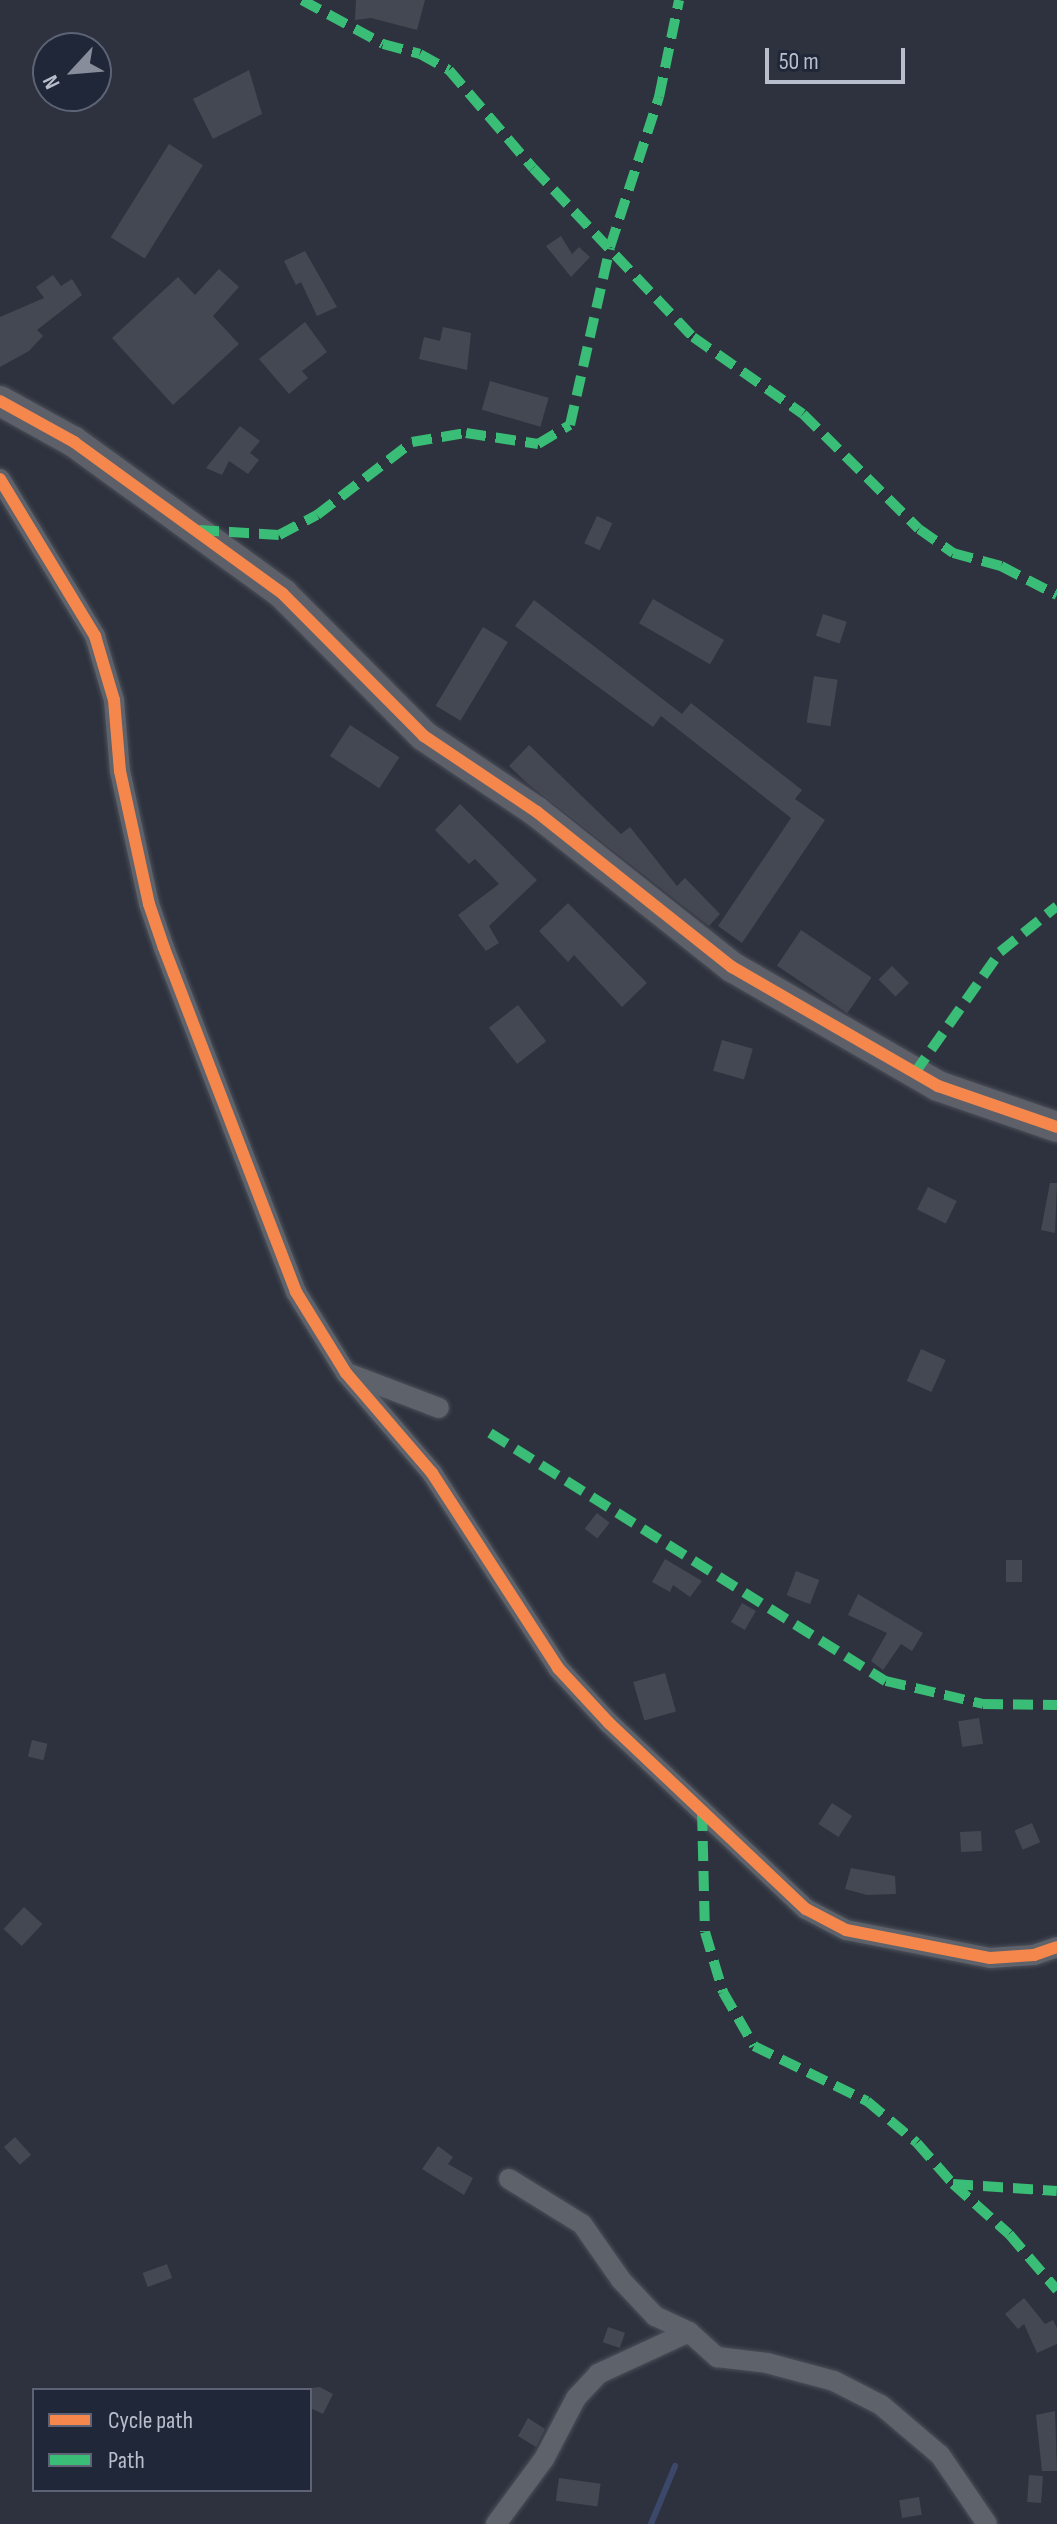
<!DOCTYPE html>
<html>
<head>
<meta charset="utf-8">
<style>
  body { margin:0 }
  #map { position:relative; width:1057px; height:2524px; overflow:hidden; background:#2d323e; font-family:"Sofia Sans Condensed",sans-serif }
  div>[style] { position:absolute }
  .stream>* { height:6px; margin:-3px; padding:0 3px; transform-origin:3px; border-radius:3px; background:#3c4869 }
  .building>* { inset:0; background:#444852; transform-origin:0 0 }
  .roads { filter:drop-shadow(0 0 2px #4b4f58) drop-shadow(0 0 2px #4b4f58) }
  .street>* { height:20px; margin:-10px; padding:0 10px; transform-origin:10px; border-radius:10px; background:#5e626b }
  .secondary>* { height:30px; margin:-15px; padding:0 15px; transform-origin:15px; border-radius:15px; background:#5d6069 }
  .quiet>* { height:10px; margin-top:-5px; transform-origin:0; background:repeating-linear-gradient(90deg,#3abd76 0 20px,transparent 0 30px) }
  .cycleway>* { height:12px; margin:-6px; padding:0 6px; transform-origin:6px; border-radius:6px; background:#f5874c }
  span { translate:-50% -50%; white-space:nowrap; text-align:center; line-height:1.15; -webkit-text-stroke:6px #202739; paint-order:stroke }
  .legend { position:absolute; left:32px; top:2388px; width:280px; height:104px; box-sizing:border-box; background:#202739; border:2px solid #5d6374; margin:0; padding:10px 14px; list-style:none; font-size:24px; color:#b9becd }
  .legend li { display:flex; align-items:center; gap:16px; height:40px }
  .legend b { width:40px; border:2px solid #5d6374 }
  .north { position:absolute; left:32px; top:32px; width:80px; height:80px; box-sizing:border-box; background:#202739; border:2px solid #5d6374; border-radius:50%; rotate:244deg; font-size:22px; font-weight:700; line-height:32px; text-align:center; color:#b9becd }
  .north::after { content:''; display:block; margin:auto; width:28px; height:36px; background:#888d9b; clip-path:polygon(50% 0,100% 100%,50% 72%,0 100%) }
  .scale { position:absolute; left:765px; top:48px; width:140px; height:36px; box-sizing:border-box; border:4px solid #b9becd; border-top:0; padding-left:10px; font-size:24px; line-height:28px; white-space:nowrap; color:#b9becd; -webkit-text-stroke:6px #202739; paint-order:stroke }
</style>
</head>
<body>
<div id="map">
  <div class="stream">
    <i style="left:651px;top:2524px;width:63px;rotate:-67.5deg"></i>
  </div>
  <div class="building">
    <i style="clip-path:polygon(356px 0,425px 0,417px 30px,371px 18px,355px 20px)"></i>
    <i style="clip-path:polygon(249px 70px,262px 114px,213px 139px,193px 99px)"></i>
    <i style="left:169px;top:144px;width:40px;height:110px;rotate:32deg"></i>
    <i style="clip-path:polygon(561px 236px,572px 254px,579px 247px,590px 257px,571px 277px,546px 246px)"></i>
    <i style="clip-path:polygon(305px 251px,337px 307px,317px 316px,301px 282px,296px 285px,284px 261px)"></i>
    <i style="clip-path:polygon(219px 269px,239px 287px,213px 316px,239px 344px,173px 405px,112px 338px,178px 277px,195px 295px)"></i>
    <i style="clip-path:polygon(53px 275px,61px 286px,72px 279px,82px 295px,37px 330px,43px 336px,29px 351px,0 367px,0 317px,44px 298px,36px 287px)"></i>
    <i style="clip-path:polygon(305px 322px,327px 352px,302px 371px,308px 378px,289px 394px,259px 359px)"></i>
    <i style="clip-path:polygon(443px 327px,471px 333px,467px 370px,419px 359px,424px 337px,440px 341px)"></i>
    <i style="left:490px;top:381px;width:61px;height:30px;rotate:16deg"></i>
    <i style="clip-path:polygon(240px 426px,260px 441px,250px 453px,259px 460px,248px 474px,229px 461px,222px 475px,206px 468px)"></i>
    <i style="left:597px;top:516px;width:17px;height:30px;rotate:25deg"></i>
    <i style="left:653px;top:599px;width:82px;height:28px;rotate:30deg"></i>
    <i style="clip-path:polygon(534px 600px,682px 714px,691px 703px,802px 790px,795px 799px,825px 820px,742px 943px,718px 926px,791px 818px,661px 716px,653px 727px,515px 626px)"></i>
    <i style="left:823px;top:614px;width:25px;height:23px;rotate:18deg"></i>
    <i style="left:483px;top:627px;width:29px;height:92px;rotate:31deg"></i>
    <i style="left:814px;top:676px;width:24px;height:47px;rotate:9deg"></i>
    <i style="left:350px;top:725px;width:59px;height:37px;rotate:33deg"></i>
    <i style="clip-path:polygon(529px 745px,621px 834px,630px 827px,677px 886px,685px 878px,720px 914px,709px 926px,527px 783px,509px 766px)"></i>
    <i style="clip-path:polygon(460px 804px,537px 880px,489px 926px,499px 943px,486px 951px,458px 915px,499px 884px,475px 859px,469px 864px,435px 830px)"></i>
    <i style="clip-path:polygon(568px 903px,647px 983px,622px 1007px,574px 955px,568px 962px,539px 931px)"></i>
    <i style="left:801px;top:930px;width:85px;height:43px;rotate:34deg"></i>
    <i style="left:892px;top:966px;width:24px;height:19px;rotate:45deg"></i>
    <i style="left:518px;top:1005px;width:46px;height:37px;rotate:52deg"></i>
    <i style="left:722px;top:1040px;width:32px;height:32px;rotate:16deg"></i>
    <i style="clip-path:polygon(1050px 1183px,1057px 1183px,1055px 1233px,1041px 1230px)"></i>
    <i style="left:928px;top:1187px;width:32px;height:25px;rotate:26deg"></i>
    <i style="left:921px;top:1349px;width:27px;height:35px;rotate:24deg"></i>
    <i style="left:597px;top:1513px;width:16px;height:20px;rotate:38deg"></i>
    <i style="clip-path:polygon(665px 1559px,702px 1581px,690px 1597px,673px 1585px,670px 1592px,652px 1582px)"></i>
    <i style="left:1022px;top:1560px;width:22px;height:16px;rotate:90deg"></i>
    <i style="left:796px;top:1571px;width:25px;height:26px;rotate:21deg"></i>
    <i style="clip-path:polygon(858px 1594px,923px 1633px,912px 1651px,901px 1644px,883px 1670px,871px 1661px,887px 1633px,848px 1615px)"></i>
    <i style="left:742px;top:1603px;width:16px;height:22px;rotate:30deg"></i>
    <i style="left:665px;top:1673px;width:40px;height:33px;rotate:74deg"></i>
    <i style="left:979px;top:1718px;width:26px;height:21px;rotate:81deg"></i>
    <i style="left:32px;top:1740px;width:16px;height:17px;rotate:14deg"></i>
    <i style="left:832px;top:1803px;width:24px;height:25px;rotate:33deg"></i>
    <i style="left:1032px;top:1823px;width:21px;height:19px;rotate:67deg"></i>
    <i style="left:981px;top:1831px;width:20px;height:21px;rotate:87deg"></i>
    <i style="clip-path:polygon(851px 1868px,895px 1876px,896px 1894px,867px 1895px,845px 1889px)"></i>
    <i style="left:24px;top:1907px;width:25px;height:30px;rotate:43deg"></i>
    <i style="left:15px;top:2137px;width:24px;height:15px;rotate:48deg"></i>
    <i style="clip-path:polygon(438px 2146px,453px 2157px,448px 2164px,473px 2178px,464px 2195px,422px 2169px)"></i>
    <i style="left:167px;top:2264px;width:15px;height:26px;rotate:70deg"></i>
    <i style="clip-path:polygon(1024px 2298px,1045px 2324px,1053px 2320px,1057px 2328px,1057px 2344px,1037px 2353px,1024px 2324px,1018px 2329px,1005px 2314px)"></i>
    <i style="left:608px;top:2327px;width:18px;height:16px;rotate:19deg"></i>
    <i style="clip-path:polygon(320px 2387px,333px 2394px,323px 2414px,310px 2408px,310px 2388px)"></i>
    <i style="clip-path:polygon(1055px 2411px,1057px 2471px,1042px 2471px,1036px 2415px)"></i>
    <i style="clip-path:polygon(528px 2418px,545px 2429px,536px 2447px,518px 2436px)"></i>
    <i style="left:1029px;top:2475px;width:14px;height:27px;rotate:4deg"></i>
    <i style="left:559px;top:2478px;width:42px;height:23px;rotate:8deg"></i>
    <i style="left:919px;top:2497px;width:18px;height:20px;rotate:81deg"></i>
  </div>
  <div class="roads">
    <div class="street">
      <i style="left:0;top:479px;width:184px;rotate:58.8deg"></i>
      <i style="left:95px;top:636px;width:67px;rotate:73.5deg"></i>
      <i style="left:114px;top:700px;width:71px;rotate:85.2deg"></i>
      <i style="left:120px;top:771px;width:136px;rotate:77.7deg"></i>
      <i style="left:149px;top:904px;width:46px;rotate:71.2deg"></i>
      <i style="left:164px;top:948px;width:368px;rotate:69deg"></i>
      <i style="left:296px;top:1292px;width:95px;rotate:58.3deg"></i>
      <i style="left:346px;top:1373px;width:132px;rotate:49.3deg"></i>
      <i style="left:432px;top:1473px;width:232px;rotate:57.1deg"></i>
      <i style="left:558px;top:1668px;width:75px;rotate:47.2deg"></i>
      <i style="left:609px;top:1723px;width:271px;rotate:43.4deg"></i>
      <i style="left:806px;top:1909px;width:45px;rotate:27.7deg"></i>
      <i style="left:846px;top:1930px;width:147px;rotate:11deg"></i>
      <i style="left:990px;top:1958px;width:44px;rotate:-3.9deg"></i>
      <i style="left:1034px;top:1955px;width:24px;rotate:-19deg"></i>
      <i style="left:350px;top:1374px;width:95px;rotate:20.9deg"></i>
      <i style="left:509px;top:2179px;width:86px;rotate:31.7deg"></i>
      <i style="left:582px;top:2224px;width:68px;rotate:55.1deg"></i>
      <i style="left:621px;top:2280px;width:50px;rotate:46.6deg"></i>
      <i style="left:655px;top:2316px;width:38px;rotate:25deg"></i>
      <i style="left:689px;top:2332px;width:38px;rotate:42deg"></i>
      <i style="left:717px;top:2357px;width:50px;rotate:6.8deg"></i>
      <i style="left:767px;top:2363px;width:69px;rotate:15deg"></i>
      <i style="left:834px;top:2381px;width:53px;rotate:27.1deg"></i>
      <i style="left:881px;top:2405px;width:77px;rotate:40.3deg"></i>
      <i style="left:940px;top:2455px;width:83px;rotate:55.7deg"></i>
      <i style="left:496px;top:2524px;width:81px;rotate:-53.6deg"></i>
      <i style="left:544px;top:2459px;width:69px;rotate:-62.3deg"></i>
      <i style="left:576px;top:2398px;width:33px;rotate:-47deg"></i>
      <i style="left:598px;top:2374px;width:100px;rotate:-24.8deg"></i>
    </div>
    <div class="secondary">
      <i style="left:0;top:401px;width:85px;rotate:29deg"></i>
      <i style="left:74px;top:442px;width:258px;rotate:36deg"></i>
      <i style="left:283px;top:594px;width:200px;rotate:45.2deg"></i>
      <i style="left:424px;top:736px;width:136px;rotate:33.9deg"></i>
      <i style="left:537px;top:812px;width:249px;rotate:38.5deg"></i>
      <i style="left:732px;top:967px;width:238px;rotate:30deg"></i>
      <i style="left:938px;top:1086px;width:126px;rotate:19deg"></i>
    </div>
  </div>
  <div class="quiet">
    <i style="left:302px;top:0;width:92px;rotate:28.5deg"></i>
    <i style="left:383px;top:44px;width:38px;rotate:15deg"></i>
    <i style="left:420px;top:54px;width:33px;rotate:29deg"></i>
    <i style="left:449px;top:70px;width:129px;rotate:49.4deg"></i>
    <i style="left:533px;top:168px;width:233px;rotate:46.6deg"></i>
    <i style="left:693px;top:337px;width:134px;rotate:35deg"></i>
    <i style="left:803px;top:414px;width:163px;rotate:44.8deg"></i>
    <i style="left:919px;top:529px;width:42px;rotate:35.2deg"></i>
    <i style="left:953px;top:553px;width:50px;rotate:15.2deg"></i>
    <i style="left:1001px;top:566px;width:63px;rotate:27.4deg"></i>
    <i style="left:199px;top:530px;width:80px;rotate:3.6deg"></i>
    <i style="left:279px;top:535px;width:43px;rotate:-27.8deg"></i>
    <i style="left:317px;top:515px;width:120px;rotate:-37.5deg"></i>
    <i style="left:412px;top:442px;width:55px;rotate:-9.5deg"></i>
    <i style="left:466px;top:433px;width:73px;rotate:8.7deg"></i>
    <i style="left:538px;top:444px;width:37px;rotate:-31deg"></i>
    <i style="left:570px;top:425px;width:182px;rotate:-77.3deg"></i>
    <i style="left:610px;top:247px;width:158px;rotate:-71.9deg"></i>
    <i style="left:659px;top:97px;width:99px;rotate:-78.3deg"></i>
    <i style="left:914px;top:1074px;width:149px;rotate:-54.8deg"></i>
    <i style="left:1000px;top:952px;width:73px;rotate:-38.9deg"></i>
    <i style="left:490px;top:1433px;width:467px;rotate:32.1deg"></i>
    <i style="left:886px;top:1681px;width:100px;rotate:13.3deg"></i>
    <i style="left:983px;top:1704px;width:74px;rotate:0.8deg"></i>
    <i style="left:702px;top:1811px;width:121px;rotate:88.6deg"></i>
    <i style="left:705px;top:1932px;width:63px;rotate:73.3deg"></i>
    <i style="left:723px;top:1992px;width:62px;rotate:60.1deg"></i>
    <i style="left:754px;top:2046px;width:126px;rotate:26deg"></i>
    <i style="left:867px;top:2101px;width:65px;rotate:40deg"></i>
    <i style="left:917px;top:2143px;width:55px;rotate:48.7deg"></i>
    <i style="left:953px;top:2184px;width:104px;rotate:3.9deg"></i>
    <i style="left:953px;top:2184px;width:75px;rotate:41.8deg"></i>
    <i style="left:1009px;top:2234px;width:74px;rotate:49.4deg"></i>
  </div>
  <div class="cycleway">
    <i style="left:0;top:401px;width:85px;rotate:29deg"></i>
    <i style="left:74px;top:442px;width:258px;rotate:36deg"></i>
    <i style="left:283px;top:594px;width:200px;rotate:45.2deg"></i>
    <i style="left:424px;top:736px;width:136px;rotate:33.9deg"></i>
    <i style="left:537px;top:812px;width:249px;rotate:38.5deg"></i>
    <i style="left:732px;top:967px;width:238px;rotate:30deg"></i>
    <i style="left:938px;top:1086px;width:126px;rotate:19deg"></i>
    <i style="left:0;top:479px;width:184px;rotate:58.8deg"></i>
    <i style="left:95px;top:636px;width:67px;rotate:73.5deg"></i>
    <i style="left:114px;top:700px;width:71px;rotate:85.2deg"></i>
    <i style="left:120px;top:771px;width:136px;rotate:77.7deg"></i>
    <i style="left:149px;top:904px;width:46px;rotate:71.2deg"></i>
    <i style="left:164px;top:948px;width:368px;rotate:69deg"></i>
    <i style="left:296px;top:1292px;width:95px;rotate:58.3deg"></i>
    <i style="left:346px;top:1373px;width:132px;rotate:49.3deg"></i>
    <i style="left:432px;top:1473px;width:232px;rotate:57.1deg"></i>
    <i style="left:558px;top:1668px;width:75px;rotate:47.2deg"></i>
    <i style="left:609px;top:1723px;width:271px;rotate:43.4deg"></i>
    <i style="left:806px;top:1909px;width:45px;rotate:27.7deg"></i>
    <i style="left:846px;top:1930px;width:147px;rotate:11deg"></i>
    <i style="left:990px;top:1958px;width:44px;rotate:-3.9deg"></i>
    <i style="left:1034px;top:1955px;width:24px;rotate:-19deg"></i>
  </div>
  <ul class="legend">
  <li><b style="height:10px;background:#f5874c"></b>Cycle path</li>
  <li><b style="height:10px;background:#3abd76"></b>Path</li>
  </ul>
  <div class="north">N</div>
  <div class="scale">50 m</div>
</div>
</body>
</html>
